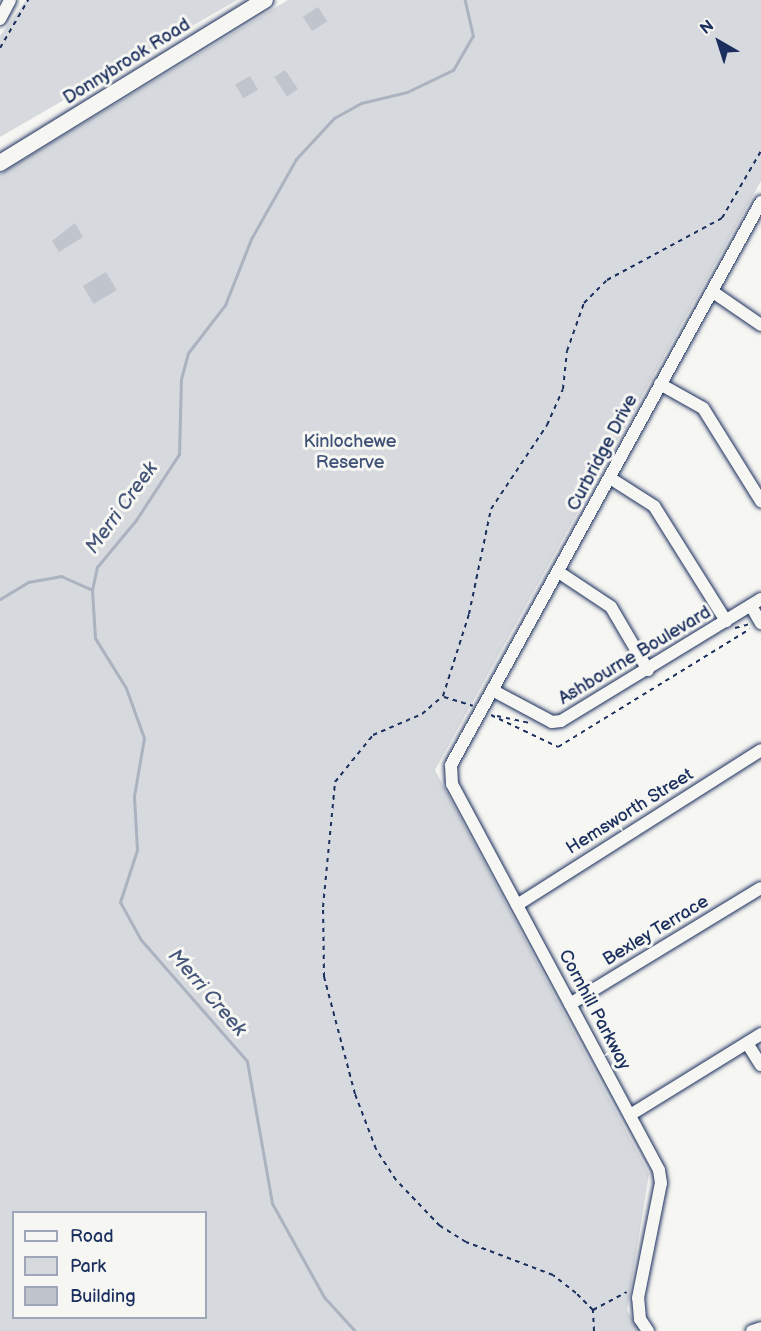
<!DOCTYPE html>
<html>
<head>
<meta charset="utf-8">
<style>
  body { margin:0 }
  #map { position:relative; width:761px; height:1331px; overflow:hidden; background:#f6f6f2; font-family:"Balsamiq Sans",sans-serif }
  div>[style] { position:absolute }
  .green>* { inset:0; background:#d6d9dd }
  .stream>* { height:3px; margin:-1.5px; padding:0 1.5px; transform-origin:1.5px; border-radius:1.5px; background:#abb2c0 }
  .building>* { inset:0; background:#c0c4cd; transform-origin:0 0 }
  .path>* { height:2px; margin-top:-1px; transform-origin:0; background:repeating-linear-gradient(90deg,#1b2f5e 0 4.5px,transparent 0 9px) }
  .roads { filter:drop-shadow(0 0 2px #1b2f5e) drop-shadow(0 0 2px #1b2f5e) }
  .street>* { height:12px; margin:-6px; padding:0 6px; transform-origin:6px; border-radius:6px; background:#f6f6f2 }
  .secondary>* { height:16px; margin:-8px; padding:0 8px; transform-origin:8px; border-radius:8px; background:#f6f6f2 }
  span { translate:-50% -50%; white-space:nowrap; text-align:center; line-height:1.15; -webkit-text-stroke:6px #f6f6f2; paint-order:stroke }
  .street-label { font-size:18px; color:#1b2f5e }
  .park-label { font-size:18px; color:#405177 }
  .water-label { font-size:20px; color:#46567b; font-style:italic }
  .legend { position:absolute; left:12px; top:1211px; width:195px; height:108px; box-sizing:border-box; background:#f6f6f2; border:2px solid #9ea6b7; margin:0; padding:8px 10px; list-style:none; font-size:18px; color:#1b2f5e }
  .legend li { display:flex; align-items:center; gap:12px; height:30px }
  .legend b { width:30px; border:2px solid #9ea6b7 }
  .north { position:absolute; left:689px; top:12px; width:60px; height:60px; -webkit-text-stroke:4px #f6f6f2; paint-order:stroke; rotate:321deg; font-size:16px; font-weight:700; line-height:24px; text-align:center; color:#1b2f5e }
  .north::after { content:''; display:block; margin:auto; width:21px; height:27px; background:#1b2f5e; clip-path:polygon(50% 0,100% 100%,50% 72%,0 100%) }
</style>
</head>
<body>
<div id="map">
  <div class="green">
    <i style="clip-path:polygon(26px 0,237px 0,0 137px,0 36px)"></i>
    <i style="clip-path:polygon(evenodd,288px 0,761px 0,761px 181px,435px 770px,649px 1174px,627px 1310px,640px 1331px,0 1331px,0 174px,288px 0,14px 1212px,206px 1212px,206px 1318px,14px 1318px,14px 1212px)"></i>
  </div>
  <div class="stream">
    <i style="left:0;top:599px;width:33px;rotate:-31deg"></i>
    <i style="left:28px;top:582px;width:34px;rotate:-10deg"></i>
    <i style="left:61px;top:576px;width:34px;rotate:24deg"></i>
    <i style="left:355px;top:1331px;width:46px;rotate:-132.4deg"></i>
    <i style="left:324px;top:1297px;width:107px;rotate:-119deg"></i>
    <i style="left:272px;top:1203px;width:144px;rotate:-100deg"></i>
    <i style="left:247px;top:1061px;width:161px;rotate:-131.2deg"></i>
    <i style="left:141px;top:940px;width:43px;rotate:-118.9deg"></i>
    <i style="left:120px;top:902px;width:55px;rotate:-71.9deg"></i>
    <i style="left:137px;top:850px;width:54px;rotate:-93.2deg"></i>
    <i style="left:134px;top:796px;width:59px;rotate:-80.2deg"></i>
    <i style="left:144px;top:738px;width:53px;rotate:-109.8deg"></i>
    <i style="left:126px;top:688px;width:59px;rotate:-121.8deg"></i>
    <i style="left:95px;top:638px;width:48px;rotate:-93.6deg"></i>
    <i style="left:92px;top:590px;width:24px;rotate:-78deg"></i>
    <i style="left:97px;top:567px;width:61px;rotate:-50.3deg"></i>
    <i style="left:136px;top:520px;width:79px;rotate:-56.9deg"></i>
    <i style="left:179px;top:454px;width:75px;rotate:-88.5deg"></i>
    <i style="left:181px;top:379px;width:27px;rotate:-75deg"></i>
    <i style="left:188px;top:353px;width:61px;rotate:-52.4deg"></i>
    <i style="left:225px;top:305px;width:71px;rotate:-68.5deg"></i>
    <i style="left:251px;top:239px;width:92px;rotate:-60.6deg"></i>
    <i style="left:296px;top:159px;width:56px;rotate:-47.2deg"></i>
    <i style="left:334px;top:118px;width:31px;rotate:-29deg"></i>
    <i style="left:361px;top:103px;width:47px;rotate:-13.4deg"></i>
    <i style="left:407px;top:92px;width:51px;rotate:-25.6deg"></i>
    <i style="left:453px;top:70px;width:39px;rotate:-60deg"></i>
    <i style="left:473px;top:36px;width:37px;rotate:-103deg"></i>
  </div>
  <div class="building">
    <i style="left:318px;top:7px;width:17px;height:18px;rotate:57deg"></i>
    <i style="left:285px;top:70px;width:23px;height:13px;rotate:56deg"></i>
    <i style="left:250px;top:76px;width:16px;height:17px;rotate:60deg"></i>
    <i style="clip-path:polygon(75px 223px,83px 237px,59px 252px,52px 241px)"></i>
    <i style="left:106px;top:272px;width:21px;height:27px;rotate:59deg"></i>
  </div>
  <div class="path">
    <i style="left:0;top:48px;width:56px;rotate:-59.7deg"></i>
    <i style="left:735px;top:628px;width:16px;rotate:-15deg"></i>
    <i style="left:444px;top:697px;width:30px;rotate:17deg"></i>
    <i style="left:491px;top:715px;width:74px;rotate:25.5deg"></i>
    <i style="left:558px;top:747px;width:225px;rotate:-31.6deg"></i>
    <i style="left:497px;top:716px;width:33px;rotate:12deg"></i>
    <i style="left:593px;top:1310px;width:38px;rotate:-28deg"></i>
    <i style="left:594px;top:1331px;width:21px;rotate:-93deg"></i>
    <i style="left:593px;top:1310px;width:24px;rotate:-135deg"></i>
    <i style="left:576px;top:1293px;width:29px;rotate:-142deg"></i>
    <i style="left:553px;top:1275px;width:93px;rotate:-159.2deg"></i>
    <i style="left:466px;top:1242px;width:31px;rotate:-148deg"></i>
    <i style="left:440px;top:1226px;width:64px;rotate:-133.7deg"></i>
    <i style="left:396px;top:1180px;width:37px;rotate:-123deg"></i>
    <i style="left:376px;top:1149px;width:59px;rotate:-110.9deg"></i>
    <i style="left:355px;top:1094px;width:121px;rotate:-104.8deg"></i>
    <i style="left:324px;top:977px;width:70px;rotate:-90.8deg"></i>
    <i style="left:323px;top:907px;width:126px;rotate:-84.5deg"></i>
    <i style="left:335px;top:782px;width:60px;rotate:-51deg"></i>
    <i style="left:373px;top:735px;width:53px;rotate:-23.2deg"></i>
    <i style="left:422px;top:714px;width:28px;rotate:-41deg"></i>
    <i style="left:443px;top:696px;width:86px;rotate:-72.4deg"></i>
    <i style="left:469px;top:614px;width:107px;rotate:-78.2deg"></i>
    <i style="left:491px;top:509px;width:101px;rotate:-56.3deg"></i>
    <i style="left:547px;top:425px;width:39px;rotate:-66deg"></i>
    <i style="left:563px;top:389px;width:38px;rotate:-84deg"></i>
    <i style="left:567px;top:351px;width:51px;rotate:-70.5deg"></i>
    <i style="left:584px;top:303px;width:33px;rotate:-45deg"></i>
    <i style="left:607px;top:280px;width:131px;rotate:-28.3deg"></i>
    <i style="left:722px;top:218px;width:78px;rotate:-59.8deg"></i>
  </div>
  <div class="roads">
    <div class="street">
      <i style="left:0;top:19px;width:21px;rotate:-62deg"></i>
      <i style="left:713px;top:292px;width:58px;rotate:34.5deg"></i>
      <i style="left:660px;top:384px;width:49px;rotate:29.2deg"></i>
      <i style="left:703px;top:408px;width:110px;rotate:58.1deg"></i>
      <i style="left:610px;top:478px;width:52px;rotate:32.5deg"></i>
      <i style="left:654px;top:506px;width:136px;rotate:57.9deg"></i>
      <i style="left:560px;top:573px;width:61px;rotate:33.7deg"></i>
      <i style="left:611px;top:607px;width:73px;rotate:59.6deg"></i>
      <i style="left:751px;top:606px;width:20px;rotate:60deg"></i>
      <i style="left:494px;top:691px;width:66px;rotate:28.1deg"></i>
      <i style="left:552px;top:722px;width:9px;rotate:-6deg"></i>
      <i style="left:561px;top:721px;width:234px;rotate:-31.4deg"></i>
      <i style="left:517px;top:905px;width:289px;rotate:-32.4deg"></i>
      <i style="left:570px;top:1004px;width:223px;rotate:-31.3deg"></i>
      <i style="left:747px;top:1043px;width:26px;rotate:58deg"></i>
      <i style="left:630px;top:1115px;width:154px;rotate:-31.7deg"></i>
      <i style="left:648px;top:1331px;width:14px;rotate:-124deg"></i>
      <i style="left:640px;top:1319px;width:21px;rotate:-95deg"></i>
      <i style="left:638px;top:1298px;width:117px;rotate:-78.7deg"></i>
      <i style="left:661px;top:1183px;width:13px;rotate:-99deg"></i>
      <i style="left:659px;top:1170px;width:438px;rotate:-118.2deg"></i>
      <i style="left:452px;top:784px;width:19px;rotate:-93deg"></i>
      <i style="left:451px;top:765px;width:643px;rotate:-61.16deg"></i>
      <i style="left:752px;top:1331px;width:9px;rotate:-18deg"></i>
    </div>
    <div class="secondary">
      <i style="left:0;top:163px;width:311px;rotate:-31.6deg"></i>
    </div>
  </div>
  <div class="street-label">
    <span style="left:127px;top:62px;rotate:-32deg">Donnybrook Road</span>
    <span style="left:603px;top:453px;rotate:-62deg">Curbridge Drive</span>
    <span style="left:635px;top:656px;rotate:-31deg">Ashbourne Boulevard</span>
    <span style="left:630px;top:812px;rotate:-32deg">Hemsworth Street</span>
    <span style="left:656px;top:931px;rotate:-31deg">Bexley Terrace</span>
    <span style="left:594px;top:1010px;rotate:62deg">Cornhill Parkway</span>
  </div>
  <div class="park-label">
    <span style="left:350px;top:453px">Kinlochewe<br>Reserve</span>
  </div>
  <div class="water-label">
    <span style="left:122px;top:508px;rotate:-54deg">Merri Creek</span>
    <span style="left:207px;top:993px;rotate:49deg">Merri Creek</span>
  </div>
  <ul class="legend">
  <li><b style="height:8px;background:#f6f6f2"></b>Road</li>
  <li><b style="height:16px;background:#d6d9dd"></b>Park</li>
  <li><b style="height:16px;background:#c0c4cd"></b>Building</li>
  </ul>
  <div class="north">N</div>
</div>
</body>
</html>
